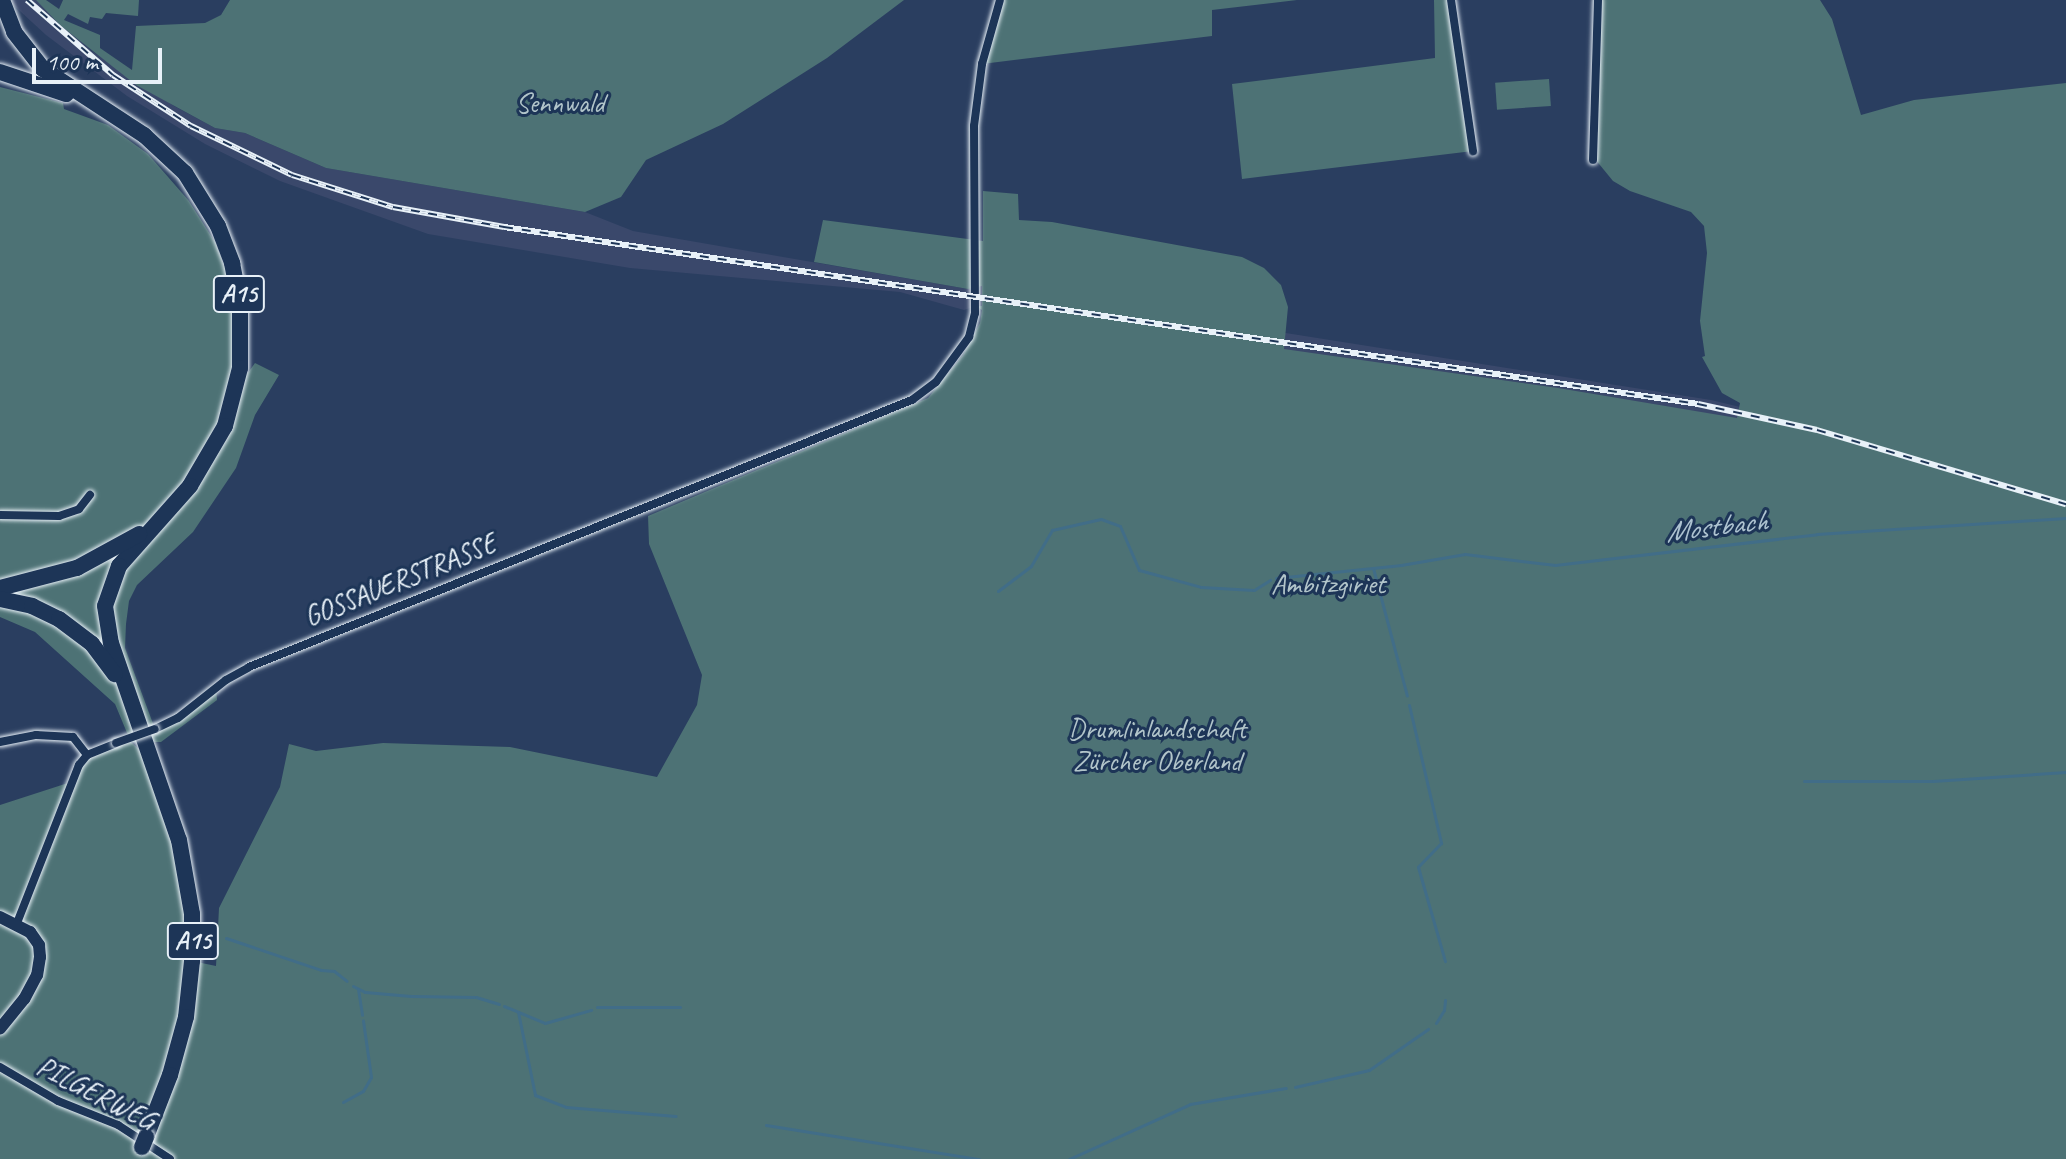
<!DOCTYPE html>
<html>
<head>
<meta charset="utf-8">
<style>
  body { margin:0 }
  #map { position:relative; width:2066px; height:1159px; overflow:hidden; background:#2a3e60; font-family:Caveat,sans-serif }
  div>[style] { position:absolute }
  .built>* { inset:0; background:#3a486b }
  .green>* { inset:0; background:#4d7275; transform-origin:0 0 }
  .stream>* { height:3px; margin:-1.5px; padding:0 1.5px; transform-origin:1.5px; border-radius:1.5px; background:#416d88 }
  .roads { filter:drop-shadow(0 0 2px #e8f1f8) drop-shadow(0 0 2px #e8f1f8) }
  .street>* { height:8px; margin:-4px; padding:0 4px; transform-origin:4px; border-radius:4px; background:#1d3557 }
  .secondary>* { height:12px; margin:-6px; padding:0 6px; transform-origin:6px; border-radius:6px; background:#1d3557 }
  .highway>* { height:16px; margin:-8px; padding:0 8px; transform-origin:8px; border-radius:8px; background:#1d3557 }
  .rail>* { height:6px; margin-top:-3px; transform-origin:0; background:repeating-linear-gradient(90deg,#1d3557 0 9px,#e8f1f8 0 18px); box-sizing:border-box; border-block:2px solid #e8f1f8 }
  .bridges { filter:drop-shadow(0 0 2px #e8f1f8) drop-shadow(0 0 2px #e8f1f8) }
  .street-bridge>* { height:8px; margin:-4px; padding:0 4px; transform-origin:4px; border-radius:4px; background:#1d3557 }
  .highway-bridge>* { height:16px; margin:-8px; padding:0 8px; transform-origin:8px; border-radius:8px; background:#1d3557 }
  span { translate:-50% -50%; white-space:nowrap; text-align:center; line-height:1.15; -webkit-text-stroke:6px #1d3557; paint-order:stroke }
  .shield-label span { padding:2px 6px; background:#1d3557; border:2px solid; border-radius:6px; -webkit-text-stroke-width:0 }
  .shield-label { font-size:26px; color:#e8f1f8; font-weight:700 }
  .park-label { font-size:28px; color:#b2c5ca }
  .street-label { font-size:28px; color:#e8f1f8 }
  .water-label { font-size:30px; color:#aec3d1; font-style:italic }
  .scale { position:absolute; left:32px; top:48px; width:130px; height:36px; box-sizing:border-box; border:4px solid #e8f1f8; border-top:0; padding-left:10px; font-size:24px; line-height:28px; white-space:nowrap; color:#e8f1f8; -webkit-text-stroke:6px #1d3557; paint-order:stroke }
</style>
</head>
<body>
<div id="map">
  <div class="built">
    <i style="clip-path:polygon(8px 0,36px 0,92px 51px,174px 106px,215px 128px,245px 133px,326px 168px,585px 212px,633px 231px,968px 289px,980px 285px,1711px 400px,1862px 436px,1252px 355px,977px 306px,964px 310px,900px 292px,630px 268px,428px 234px,280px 181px,205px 144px,127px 96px,46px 35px)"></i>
  </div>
  <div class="green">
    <i style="clip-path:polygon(36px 0,46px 0,59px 9px,63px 0,139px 0,138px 16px,106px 13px,102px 19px,90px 17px,88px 24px,68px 14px,64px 20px,100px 35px,100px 48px,132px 70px,136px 26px,205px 23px,221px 15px,230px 0,904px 0,827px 58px,723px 124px,646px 160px,621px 197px,585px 212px,326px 168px,245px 133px,215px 128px,136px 85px,60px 25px)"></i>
    <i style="clip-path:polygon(1000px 0,1297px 0,1212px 10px,1212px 36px,982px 64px)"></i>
    <i style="clip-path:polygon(1434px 0,1451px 0,1473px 151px,1242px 179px,1232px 84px,1435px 58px)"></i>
    <i style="clip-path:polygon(1602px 0,1820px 0,1832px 19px,1861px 115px,1914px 100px,2066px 83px,2066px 1159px,0 1159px,0 805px,71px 782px,87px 755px,130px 740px,115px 704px,35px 632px,0 617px,0 87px,63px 103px,64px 109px,108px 125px,148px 154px,189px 201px,215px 242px,229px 279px,235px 323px,234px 359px,227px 402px,255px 363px,279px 375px,255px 415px,236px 468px,193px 532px,137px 585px,129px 601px,126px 624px,125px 648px,155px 729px,178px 718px,216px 687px,217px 700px,161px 742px,131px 742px,141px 751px,172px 815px,192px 961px,216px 966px,219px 908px,280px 787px,289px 744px,316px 751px,383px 743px,510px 747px,657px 777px,697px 705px,702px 675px,649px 544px,648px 516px,928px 398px,963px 355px,980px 323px,982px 310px,976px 306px,982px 306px,982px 286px,968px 289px,814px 262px,823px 220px,983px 241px,983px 191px,1018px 194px,1019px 220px,1052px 222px,1242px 257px,1264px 268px,1281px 285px,1288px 307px,1284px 349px,1558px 388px,1737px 418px,1740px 403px,1722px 393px,1702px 357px,1705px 356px,1700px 321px,1707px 253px,1704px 226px,1691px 212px,1630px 191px,1613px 181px,1595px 159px)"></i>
    <i style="left:1549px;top:79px;width:27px;height:54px;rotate:86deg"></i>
  </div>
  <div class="stream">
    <i style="left:1373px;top:568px;width:132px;rotate:75.1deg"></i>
    <i style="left:1276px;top:578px;width:126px;rotate:-5.9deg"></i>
    <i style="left:1401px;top:565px;width:65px;rotate:-9.8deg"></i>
    <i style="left:1465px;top:554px;width:91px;rotate:7deg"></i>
    <i style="left:1555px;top:565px;width:264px;rotate:-6.7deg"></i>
    <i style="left:1817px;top:534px;width:250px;rotate:-3.7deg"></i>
    <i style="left:998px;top:591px;width:41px;rotate:-37.1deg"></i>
    <i style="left:1031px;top:566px;width:42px;rotate:-59.7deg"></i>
    <i style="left:1052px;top:530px;width:50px;rotate:-12.7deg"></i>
    <i style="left:1101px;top:519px;width:20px;rotate:20deg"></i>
    <i style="left:1120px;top:526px;width:48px;rotate:66.6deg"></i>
    <i style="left:1139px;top:570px;width:64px;rotate:15.3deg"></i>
    <i style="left:1201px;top:587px;width:53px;rotate:3.2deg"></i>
    <i style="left:1254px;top:590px;width:19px;rotate:-32deg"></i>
    <i style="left:1409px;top:705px;width:142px;rotate:76.9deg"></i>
    <i style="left:1441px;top:843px;width:33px;rotate:134deg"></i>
    <i style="left:1418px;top:867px;width:98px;rotate:74deg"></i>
    <i style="left:1804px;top:781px;width:129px"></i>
    <i style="left:1933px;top:781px;width:133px;rotate:-3.9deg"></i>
    <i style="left:226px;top:938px;width:100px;rotate:18.6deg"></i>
    <i style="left:321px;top:970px;width:13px;rotate:4deg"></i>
    <i style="left:334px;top:971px;width:16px;rotate:38deg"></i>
    <i style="left:353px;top:986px;width:13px;rotate:27deg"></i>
    <i style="left:365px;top:992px;width:46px;rotate:5deg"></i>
    <i style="left:411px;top:996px;width:65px;rotate:0.9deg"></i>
    <i style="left:476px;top:997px;width:24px;rotate:17deg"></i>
    <i style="left:358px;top:989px;width:26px;rotate:81deg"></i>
    <i style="left:504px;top:1006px;width:44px;rotate:22.5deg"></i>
    <i style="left:545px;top:1023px;width:48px;rotate:-15.8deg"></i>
    <i style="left:597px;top:1007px;width:83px"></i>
    <i style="left:518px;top:1012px;width:85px;rotate:78.4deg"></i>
    <i style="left:535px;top:1095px;width:33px;rotate:21deg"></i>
    <i style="left:566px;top:1107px;width:110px;rotate:4.7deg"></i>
    <i style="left:1436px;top:1023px;width:15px;rotate:-58deg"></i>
    <i style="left:1444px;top:1010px;width:10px;rotate:-84deg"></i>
    <i style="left:1295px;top:1087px;width:76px;rotate:-12.9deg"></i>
    <i style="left:1369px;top:1070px;width:72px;rotate:-34.8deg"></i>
    <i style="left:343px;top:1102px;width:23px;rotate:-29deg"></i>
    <i style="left:363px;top:1091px;width:16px;rotate:-60deg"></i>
    <i style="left:371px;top:1077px;width:57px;rotate:-98.1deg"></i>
    <i style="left:766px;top:1125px;width:216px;rotate:9.1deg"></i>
    <i style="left:1069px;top:1159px;width:133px;rotate:-24.4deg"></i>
    <i style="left:1190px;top:1104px;width:97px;rotate:-9.5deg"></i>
  </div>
  <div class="roads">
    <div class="street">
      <i style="left:1451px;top:0;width:153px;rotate:81.7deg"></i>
      <i style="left:1593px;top:160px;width:160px;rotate:-88.2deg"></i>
      <i style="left:0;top:515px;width:59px;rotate:1deg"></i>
      <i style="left:59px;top:516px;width:21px;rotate:-19deg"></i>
      <i style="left:79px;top:509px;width:18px;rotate:-52deg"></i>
      <i style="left:155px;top:729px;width:25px;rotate:-26deg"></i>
      <i style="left:178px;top:718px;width:61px;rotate:-38.4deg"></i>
      <i style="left:226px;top:680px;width:26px;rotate:-29deg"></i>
      <i style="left:249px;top:667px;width:715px;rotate:-21.94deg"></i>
      <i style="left:912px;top:400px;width:30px;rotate:-37deg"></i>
      <i style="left:936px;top:382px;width:56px;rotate:-53.7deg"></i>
      <i style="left:969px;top:337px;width:25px;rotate:-76deg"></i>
      <i style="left:975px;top:313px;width:187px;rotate:-90.3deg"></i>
      <i style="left:974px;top:126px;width:63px;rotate:-82.6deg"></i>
      <i style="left:982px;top:64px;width:66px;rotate:-74.3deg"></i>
      <i style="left:0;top:742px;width:37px;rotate:-11deg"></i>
      <i style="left:36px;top:735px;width:37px;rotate:3deg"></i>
      <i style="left:73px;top:737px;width:23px;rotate:52deg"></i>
      <i style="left:17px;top:923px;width:170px;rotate:-68.6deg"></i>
      <i style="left:79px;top:765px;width:13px;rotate:-51deg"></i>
      <i style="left:87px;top:755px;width:31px;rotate:-22deg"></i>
      <i style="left:0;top:1067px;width:67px;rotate:30.4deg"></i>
      <i style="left:58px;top:1101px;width:65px;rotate:21.8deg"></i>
      <i style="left:118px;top:1125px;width:62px;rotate:33.2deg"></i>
    </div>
    <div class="secondary">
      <i style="left:0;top:917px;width:34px;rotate:27deg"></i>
      <i style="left:30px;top:932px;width:16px;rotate:55deg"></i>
      <i style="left:39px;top:945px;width:12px;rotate:85deg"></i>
      <i style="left:40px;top:957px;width:18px;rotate:99deg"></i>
      <i style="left:37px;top:975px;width:27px;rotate:118deg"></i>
      <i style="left:24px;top:999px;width:38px;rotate:129deg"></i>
    </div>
    <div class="highway">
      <i style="left:2px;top:0;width:34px;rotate:69deg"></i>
      <i style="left:14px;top:32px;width:47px;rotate:51.9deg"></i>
      <i style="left:43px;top:69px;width:121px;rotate:33.2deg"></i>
      <i style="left:144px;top:135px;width:56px;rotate:42.8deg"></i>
      <i style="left:185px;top:173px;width:62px;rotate:58.1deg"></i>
      <i style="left:218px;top:226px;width:40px;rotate:69deg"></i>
      <i style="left:232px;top:263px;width:42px;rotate:79deg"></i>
      <i style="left:240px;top:304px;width:64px;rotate:90deg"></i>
      <i style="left:240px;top:368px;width:60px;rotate:104.5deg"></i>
      <i style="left:225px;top:426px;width:69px;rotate:120.3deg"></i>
      <i style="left:190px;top:486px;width:107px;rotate:131.6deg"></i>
      <i style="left:119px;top:566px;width:42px;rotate:109.3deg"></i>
      <i style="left:105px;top:606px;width:37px;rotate:81deg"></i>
      <i style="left:111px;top:643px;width:208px;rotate:71deg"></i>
      <i style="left:179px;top:840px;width:75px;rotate:80deg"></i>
      <i style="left:192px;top:914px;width:47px;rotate:90deg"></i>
      <i style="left:192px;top:961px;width:56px;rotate:96.1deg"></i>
      <i style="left:186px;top:1017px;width:60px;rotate:105.4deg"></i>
      <i style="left:170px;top:1075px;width:66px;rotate:111.2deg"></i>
      <i style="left:0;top:72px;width:70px;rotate:18.4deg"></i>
      <i style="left:0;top:588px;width:80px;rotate:-14.6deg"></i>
      <i style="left:77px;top:568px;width:71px;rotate:-28.7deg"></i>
      <i style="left:0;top:599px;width:33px;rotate:12deg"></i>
      <i style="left:32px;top:606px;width:30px;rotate:26deg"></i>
      <i style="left:59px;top:619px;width:41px;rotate:37.1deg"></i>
      <i style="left:92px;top:644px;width:38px;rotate:53deg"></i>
    </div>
  </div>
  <div class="rail">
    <i style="left:27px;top:0;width:114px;rotate:41.1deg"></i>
    <i style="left:113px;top:75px;width:93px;rotate:33.2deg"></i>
    <i style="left:191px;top:126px;width:112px;rotate:25.9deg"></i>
    <i style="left:292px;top:175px;width:106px;rotate:17.6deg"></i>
    <i style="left:393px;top:207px;width:113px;rotate:10.2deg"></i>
    <i style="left:504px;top:227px;width:1207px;rotate:8.43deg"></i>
    <i style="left:1698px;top:404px;width:122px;rotate:12.3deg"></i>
    <i style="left:1817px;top:430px;width:260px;rotate:16.6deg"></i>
  </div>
  <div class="bridges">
    <div class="street-bridge">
      <i style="left:116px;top:743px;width:41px;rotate:-19.7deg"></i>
    </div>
    <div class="highway-bridge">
      <i style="left:142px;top:1147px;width:11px;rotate:-68deg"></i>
    </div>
  </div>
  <div class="shield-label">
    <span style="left:239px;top:294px">A15</span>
    <span style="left:193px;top:941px">A15</span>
  </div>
  <div class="park-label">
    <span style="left:560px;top:103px">Sennwald</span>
    <span style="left:1328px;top:584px">Ambitzgiriet</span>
    <span style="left:1157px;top:745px">Drumlinlandschaft<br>Zürcher Oberland</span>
  </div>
  <div class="street-label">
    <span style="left:400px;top:580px;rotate:-22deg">GOSSAUERSTRASSE</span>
    <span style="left:96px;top:1093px;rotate:27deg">PILGERWEG</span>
  </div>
  <div class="water-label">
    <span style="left:1716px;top:526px;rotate:-7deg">Mostbach</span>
  </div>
  <div class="scale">100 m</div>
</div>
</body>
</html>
